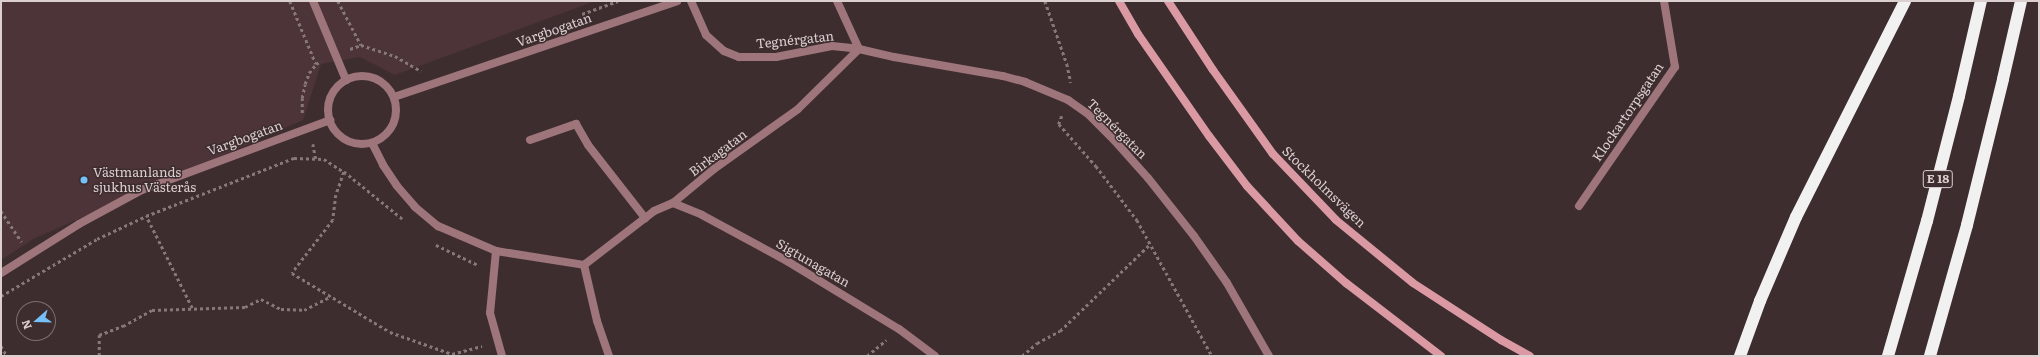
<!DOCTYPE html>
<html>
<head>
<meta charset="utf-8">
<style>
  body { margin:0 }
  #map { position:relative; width:2040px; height:357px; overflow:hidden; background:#3e2d2f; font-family:Literata,serif }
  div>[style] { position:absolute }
  .built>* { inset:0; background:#4d3438 }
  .path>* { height:2.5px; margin-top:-1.25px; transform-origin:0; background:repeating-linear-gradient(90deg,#867778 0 3px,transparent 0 6px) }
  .service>* { height:8px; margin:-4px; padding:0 4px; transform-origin:4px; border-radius:4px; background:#9e757b }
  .minor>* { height:8px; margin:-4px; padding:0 4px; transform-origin:4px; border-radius:4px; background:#9e757b }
  .tertiary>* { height:8px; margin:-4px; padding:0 4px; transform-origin:4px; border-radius:4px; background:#9e757b }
  .tertiary>.ring { margin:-4px; padding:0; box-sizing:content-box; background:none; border:8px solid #9e757b; border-radius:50% }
  .secondary>* { height:8px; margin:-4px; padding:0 4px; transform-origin:4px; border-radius:4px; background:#db9aa3 }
  .motorway>* { height:12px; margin:-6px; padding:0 6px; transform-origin:6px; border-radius:6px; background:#f1f1f1 }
  .dots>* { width:11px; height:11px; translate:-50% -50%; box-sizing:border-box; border:2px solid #3e2d2f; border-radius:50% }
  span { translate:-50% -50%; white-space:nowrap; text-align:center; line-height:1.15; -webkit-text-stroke:3px #3e2d2f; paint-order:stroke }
  .shield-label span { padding:1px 3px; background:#3e2d2f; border:1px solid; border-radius:3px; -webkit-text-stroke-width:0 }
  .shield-label { font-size:12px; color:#dbcfd0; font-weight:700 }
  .street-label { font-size:13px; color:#dbcfd0 }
  .poi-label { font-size:13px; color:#dbcfd0 }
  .left { translate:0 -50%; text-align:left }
  .frame { position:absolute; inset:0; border:2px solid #dbcfd0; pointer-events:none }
  .north { position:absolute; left:16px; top:301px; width:40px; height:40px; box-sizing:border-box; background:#3e2d2f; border:1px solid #7d6e6f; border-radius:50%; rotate:250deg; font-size:11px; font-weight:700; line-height:16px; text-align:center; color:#dbcfd0 }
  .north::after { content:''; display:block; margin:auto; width:14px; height:18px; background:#75c0f6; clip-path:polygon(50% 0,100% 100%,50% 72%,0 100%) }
</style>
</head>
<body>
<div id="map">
  <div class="built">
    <i style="clip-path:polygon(1px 1px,595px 1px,395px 75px,360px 57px,321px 64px,303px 120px,33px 239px,1px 260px)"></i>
  </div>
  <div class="path">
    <i style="left:290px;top:1px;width:68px;rotate:67.6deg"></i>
    <i style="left:338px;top:1px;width:50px;rotate:62.4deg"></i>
    <i style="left:361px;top:45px;width:36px;rotate:18deg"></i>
    <i style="left:395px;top:56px;width:30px;rotate:30deg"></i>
    <i style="left:1045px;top:1px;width:67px;rotate:70.8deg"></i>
    <i style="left:1067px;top:64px;width:19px;rotate:78deg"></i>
    <i style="left:582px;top:14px;width:38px;rotate:-20deg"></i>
    <i style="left:350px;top:49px;width:12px;rotate:-20deg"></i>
    <i style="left:302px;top:113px;width:15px;rotate:-90deg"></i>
    <i style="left:302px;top:98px;width:14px;rotate:-78deg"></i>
    <i style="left:305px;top:84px;width:12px;rotate:-70deg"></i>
    <i style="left:309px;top:73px;width:11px;rotate:-52deg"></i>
    <i style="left:316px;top:64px;width:6px;rotate:-31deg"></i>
    <i style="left:1062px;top:116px;width:9px;rotate:111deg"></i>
    <i style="left:1059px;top:124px;width:56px;rotate:48.6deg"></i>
    <i style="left:1096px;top:166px;width:68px;rotate:52.8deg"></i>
    <i style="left:1137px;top:220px;width:155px;rotate:61.1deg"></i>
    <i style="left:313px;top:144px;width:15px;rotate:79deg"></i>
    <i style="left:1px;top:211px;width:37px;rotate:56deg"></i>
    <i style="left:402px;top:219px;width:75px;rotate:-141deg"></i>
    <i style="left:344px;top:172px;width:24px;rotate:109deg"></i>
    <i style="left:336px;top:195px;width:25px;rotate:97deg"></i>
    <i style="left:333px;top:220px;width:67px;rotate:127.7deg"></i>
    <i style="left:292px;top:273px;width:114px;rotate:31deg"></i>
    <i style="left:390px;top:332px;width:66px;rotate:19.5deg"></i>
    <i style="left:452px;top:354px;width:31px;rotate:-15deg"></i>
    <i style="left:436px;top:245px;width:47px;rotate:25.5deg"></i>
    <i style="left:1px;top:296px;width:112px;rotate:-30.7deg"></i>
    <i style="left:97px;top:239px;width:54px;rotate:-25.1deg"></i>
    <i style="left:192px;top:308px;width:103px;rotate:-116.6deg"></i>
    <i style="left:146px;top:216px;width:159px;rotate:-21.4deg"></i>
    <i style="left:294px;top:158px;width:30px;rotate:2deg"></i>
    <i style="left:324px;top:159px;width:24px;rotate:33deg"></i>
    <i style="left:1px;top:346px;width:12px;rotate:59deg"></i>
    <i style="left:99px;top:356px;width:21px;rotate:-90deg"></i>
    <i style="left:99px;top:335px;width:26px;rotate:-21deg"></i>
    <i style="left:123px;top:326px;width:33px;rotate:-29deg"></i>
    <i style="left:152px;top:310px;width:93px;rotate:-1.8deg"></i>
    <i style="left:245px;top:307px;width:18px;rotate:-27deg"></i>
    <i style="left:261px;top:299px;width:22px;rotate:27deg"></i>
    <i style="left:281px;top:309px;width:23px;rotate:2deg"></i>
    <i style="left:304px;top:310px;width:30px;rotate:-27deg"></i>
    <i style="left:867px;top:356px;width:25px;rotate:-40deg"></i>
    <i style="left:1022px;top:356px;width:20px;rotate:-41deg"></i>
    <i style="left:1037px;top:343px;width:26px;rotate:-28deg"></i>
    <i style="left:1060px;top:331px;width:125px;rotate:-44deg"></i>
  </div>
  <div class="service">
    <i style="left:530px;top:140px;width:49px;rotate:-19.2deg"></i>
    <i style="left:576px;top:124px;width:24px;rotate:60deg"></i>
    <i style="left:588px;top:145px;width:93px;rotate:52deg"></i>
  </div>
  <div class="minor">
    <i style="left:691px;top:1px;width:37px;rotate:66deg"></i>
    <i style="left:706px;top:35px;width:24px;rotate:42deg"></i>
    <i style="left:724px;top:51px;width:16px;rotate:22deg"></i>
    <i style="left:739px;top:57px;width:37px"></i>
    <i style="left:776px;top:57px;width:57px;rotate:-11.1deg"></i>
    <i style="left:832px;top:46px;width:27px;rotate:6deg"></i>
    <i style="left:859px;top:49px;width:36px;rotate:13deg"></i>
    <i style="left:894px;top:57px;width:111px;rotate:9.9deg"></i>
    <i style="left:1003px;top:76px;width:23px;rotate:15deg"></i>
    <i style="left:1025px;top:82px;width:47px;rotate:22.7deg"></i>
    <i style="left:1068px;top:100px;width:24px;rotate:35deg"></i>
    <i style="left:1088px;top:114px;width:38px;rotate:45deg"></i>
    <i style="left:1115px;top:141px;width:50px;rotate:48.3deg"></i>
    <i style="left:1148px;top:178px;width:74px;rotate:51.6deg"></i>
    <i style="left:1194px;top:236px;width:57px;rotate:54.9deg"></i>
    <i style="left:1227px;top:283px;width:84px;rotate:60.1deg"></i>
    <i style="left:837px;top:1px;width:53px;rotate:65.4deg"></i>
    <i style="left:372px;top:143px;width:25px;rotate:63deg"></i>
    <i style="left:383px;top:165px;width:25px;rotate:56deg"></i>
    <i style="left:397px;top:186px;width:28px;rotate:49deg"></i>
    <i style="left:415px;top:207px;width:30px;rotate:40deg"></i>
    <i style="left:438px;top:226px;width:63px;rotate:23.3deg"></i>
    <i style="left:496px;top:251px;width:89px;rotate:9deg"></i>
    <i style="left:673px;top:203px;width:31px;rotate:22deg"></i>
    <i style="left:702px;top:215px;width:97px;rotate:28.4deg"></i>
    <i style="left:787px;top:261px;width:131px;rotate:31.3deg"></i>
    <i style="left:899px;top:329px;width:45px;rotate:36.9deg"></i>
    <i style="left:1579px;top:206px;width:169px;rotate:-55.4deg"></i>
    <i style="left:1675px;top:67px;width:67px;rotate:-99.5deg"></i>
    <i style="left:496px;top:251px;width:62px;rotate:95.5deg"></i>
    <i style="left:490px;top:313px;width:45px;rotate:74.4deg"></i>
    <i style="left:584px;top:265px;width:88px;rotate:-37.6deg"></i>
    <i style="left:654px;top:211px;width:21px;rotate:-23deg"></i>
    <i style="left:673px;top:203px;width:53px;rotate:-39.7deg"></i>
    <i style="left:714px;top:169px;width:103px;rotate:-35.5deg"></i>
    <i style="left:798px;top:109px;width:86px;rotate:-44.5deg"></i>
    <i style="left:584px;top:265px;width:57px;rotate:76.9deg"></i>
    <i style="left:597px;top:321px;width:37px;rotate:71deg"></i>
    <i style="left:1px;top:273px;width:92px;rotate:-32.1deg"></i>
    <i style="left:79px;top:224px;width:72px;rotate:-28.4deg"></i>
    <i style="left:142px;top:190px;width:201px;rotate:-20.4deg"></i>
  </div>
  <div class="tertiary">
    <i style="left:313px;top:1px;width:86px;rotate:67.3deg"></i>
    <i class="ring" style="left:328px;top:76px;width:60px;height:60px"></i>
    <i style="left:394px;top:97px;width:299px;rotate:-18.7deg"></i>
  </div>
  <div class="secondary">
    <i style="left:1119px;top:1px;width:38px;rotate:60deg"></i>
    <i style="left:1138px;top:34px;width:124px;rotate:55.2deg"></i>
    <i style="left:1209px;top:136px;width:63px;rotate:52.8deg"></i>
    <i style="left:1247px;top:186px;width:75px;rotate:47.2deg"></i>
    <i style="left:1298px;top:241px;width:64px;rotate:41.2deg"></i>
    <i style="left:1346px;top:283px;width:120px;rotate:37.5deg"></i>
    <i style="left:1168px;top:1px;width:82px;rotate:56.9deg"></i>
    <i style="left:1213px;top:70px;width:103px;rotate:54.5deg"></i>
    <i style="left:1273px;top:154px;width:91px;rotate:46.3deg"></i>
    <i style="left:1336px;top:220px;width:99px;rotate:39.3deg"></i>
    <i style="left:1413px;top:283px;width:105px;rotate:32.9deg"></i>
    <i style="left:1501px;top:340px;width:33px;rotate:29deg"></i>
  </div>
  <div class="motorway">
    <i style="left:1740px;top:356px;width:59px;rotate:-70deg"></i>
    <i style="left:1760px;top:301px;width:91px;rotate:-66.8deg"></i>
    <i style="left:1796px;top:217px;width:242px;rotate:-63.2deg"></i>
    <i style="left:1888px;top:356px;width:141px;rotate:-73.9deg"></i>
    <i style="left:1927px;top:221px;width:129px;rotate:-75.6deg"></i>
    <i style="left:1959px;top:96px;width:98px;rotate:-77deg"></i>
    <i style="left:1930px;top:356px;width:136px;rotate:-74.2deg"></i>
    <i style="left:1967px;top:225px;width:150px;rotate:-76.1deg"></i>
    <i style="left:2003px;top:79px;width:80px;rotate:-77deg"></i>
  </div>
  <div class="dots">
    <i style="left:84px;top:180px;background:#75c0f6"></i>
  </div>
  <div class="shield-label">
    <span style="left:1938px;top:179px">E 18</span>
  </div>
  <div class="street-label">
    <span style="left:554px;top:30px;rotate:-19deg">Vargbogatan</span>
    <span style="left:795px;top:40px;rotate:-6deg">Tegnérgatan</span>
    <span style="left:1628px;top:112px;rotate:-56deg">Klockartorpsgatan</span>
    <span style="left:1117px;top:129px;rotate:45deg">Tegnérgatan</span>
    <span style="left:245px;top:138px;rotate:-20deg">Vargbogatan</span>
    <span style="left:718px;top:153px;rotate:-37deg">Birkagatan</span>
    <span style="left:1324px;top:187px;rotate:44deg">Stockholmsvägen</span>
    <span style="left:813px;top:263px;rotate:30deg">Sigtunagatan</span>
  </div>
  <div class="poi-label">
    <span class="left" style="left:93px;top:180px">Västmanlands<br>sjukhus Västerås</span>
  </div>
  <div class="frame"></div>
  <div class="north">N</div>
</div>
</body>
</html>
